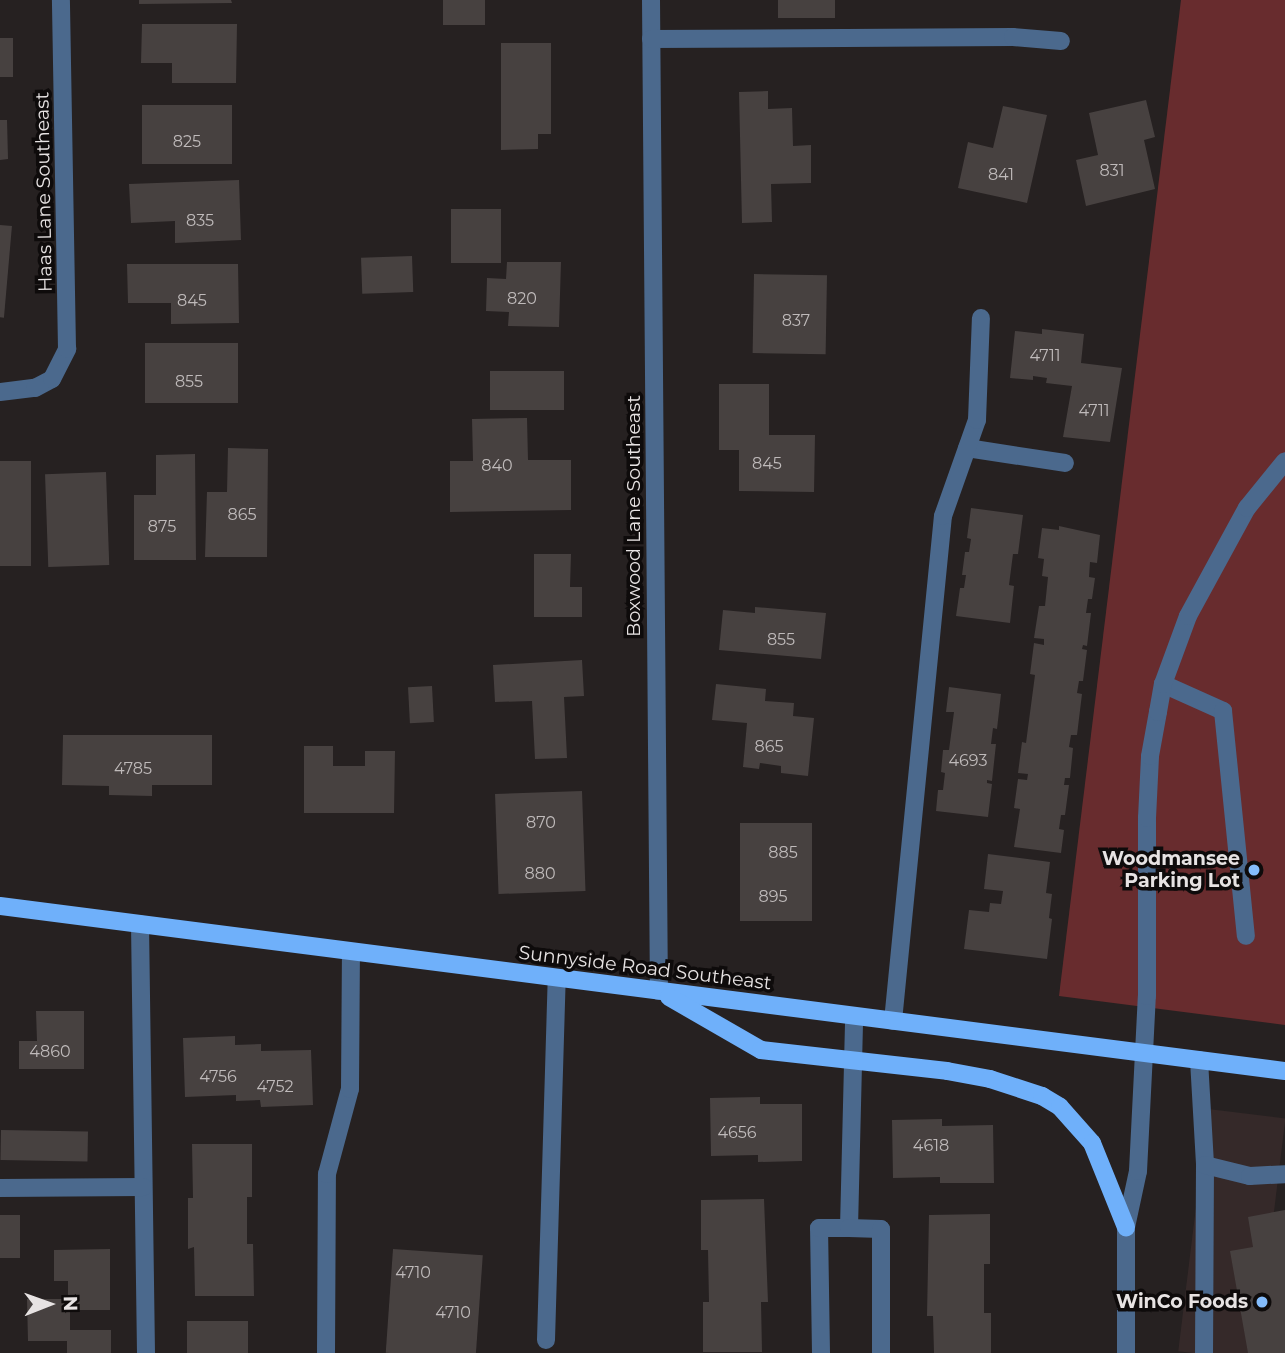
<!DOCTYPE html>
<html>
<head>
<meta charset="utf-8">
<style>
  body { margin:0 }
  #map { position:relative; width:1285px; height:1353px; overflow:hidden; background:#262121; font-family:Montserrat,sans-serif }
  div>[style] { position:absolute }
  .built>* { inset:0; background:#352929; transform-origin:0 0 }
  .green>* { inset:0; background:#682c2e }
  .building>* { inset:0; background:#474140; transform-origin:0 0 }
  .minor>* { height:18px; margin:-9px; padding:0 9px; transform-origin:9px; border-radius:9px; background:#4b698d }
  .major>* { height:18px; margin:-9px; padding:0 9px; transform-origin:9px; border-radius:9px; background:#6fb0fa }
  .dots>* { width:19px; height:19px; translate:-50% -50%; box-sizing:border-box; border:4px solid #0e0b0b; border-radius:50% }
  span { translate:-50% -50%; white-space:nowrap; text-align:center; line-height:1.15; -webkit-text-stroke:7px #0e0b0b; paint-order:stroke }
  .number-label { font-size:16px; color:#bfbaba }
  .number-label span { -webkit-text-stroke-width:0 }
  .street-label { font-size:19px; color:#e7e3e3 }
  .poi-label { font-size:19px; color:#e7e3e3; font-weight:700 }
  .right { translate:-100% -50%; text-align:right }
  .north { position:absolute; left:14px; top:1269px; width:70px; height:70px; -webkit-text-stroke:5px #0e0b0b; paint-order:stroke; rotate:89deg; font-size:19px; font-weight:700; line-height:28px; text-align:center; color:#e7e3e3 }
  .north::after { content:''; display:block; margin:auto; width:24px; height:32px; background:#e7e3e3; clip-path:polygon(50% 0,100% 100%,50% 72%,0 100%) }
</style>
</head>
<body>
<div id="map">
  <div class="built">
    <i style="left:1208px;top:1109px;width:78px;height:244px;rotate:7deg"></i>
  </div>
  <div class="green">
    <i style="clip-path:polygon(1181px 0,1285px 0,1285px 1025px,1059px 996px)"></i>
  </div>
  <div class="building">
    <i style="clip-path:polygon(139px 0,231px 0,232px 3px,139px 4px)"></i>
    <i style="left:443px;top:0;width:42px;height:25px"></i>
    <i style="left:778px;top:0;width:57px;height:18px"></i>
    <i style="clip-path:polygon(142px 24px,237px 24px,236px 83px,172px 83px,172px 63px,141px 63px)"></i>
    <i style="left:0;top:38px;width:13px;height:39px"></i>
    <i style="clip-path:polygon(501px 43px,551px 43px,551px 134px,538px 134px,538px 149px,501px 150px)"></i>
    <i style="clip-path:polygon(768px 91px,768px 109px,792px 108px,793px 146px,811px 145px,811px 183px,771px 184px,772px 222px,742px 223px,739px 92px)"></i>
    <i style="clip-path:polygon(1146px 100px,1155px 137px,1144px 140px,1155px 189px,1086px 206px,1076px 160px,1098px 155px,1089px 113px)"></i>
    <i style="left:232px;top:105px;width:59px;height:90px;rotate:90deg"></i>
    <i style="clip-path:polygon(1003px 106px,1047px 115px,1027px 203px,958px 188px,968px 142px,993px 148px)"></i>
    <i style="clip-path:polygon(0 120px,7px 120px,8px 159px,0 160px)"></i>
    <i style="clip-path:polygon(239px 180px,241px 240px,175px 243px,175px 221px,131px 223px,129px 184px)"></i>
    <i style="left:451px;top:209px;width:50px;height:54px"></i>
    <i style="left:0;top:225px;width:12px;height:92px;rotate:5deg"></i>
    <i style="left:412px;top:256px;width:36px;height:51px;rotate:88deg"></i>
    <i style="clip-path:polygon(507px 262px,561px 262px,559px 327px,508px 326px,509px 312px,486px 311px,487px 278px,506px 279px)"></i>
    <i style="clip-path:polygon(127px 264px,238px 264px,239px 323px,171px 324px,171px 303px,128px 303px)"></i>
    <i style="left:754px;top:274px;width:73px;height:79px;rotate:1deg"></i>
    <i style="clip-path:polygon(1042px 329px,1084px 334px,1081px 363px,1122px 368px,1110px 442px,1063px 437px,1072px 386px,1046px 383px,1047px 378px,1033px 376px,1033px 380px,1010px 378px,1015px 331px,1042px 334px)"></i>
    <i style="left:238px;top:343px;width:60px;height:93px;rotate:90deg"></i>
    <i style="left:490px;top:371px;width:74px;height:39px"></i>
    <i style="clip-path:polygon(719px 384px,769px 384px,769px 435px,815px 435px,814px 492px,739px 491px,739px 450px,719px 450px)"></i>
    <i style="clip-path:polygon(527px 418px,528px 460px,571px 460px,571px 510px,450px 512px,450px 461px,473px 461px,472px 419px)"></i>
    <i style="clip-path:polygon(228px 448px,268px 449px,267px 557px,205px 557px,207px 492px,227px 492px)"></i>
    <i style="clip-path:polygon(195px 454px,196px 560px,134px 560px,134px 495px,156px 495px,156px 455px)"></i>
    <i style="left:0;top:461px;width:31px;height:105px"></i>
    <i style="left:106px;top:472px;width:93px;height:61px;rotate:88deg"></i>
    <i style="clip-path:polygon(971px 508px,1023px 515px,1018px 554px,1013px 554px,1009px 585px,1014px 586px,1010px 623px,956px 616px,960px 588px,964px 588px,966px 575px,962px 575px,965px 552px,969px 552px,971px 539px,967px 538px)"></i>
    <i style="clip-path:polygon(1059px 526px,1100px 535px,1097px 563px,1090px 562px,1089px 577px,1095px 578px,1092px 599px,1088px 599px,1086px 613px,1091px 613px,1087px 646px,1083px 645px,1082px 649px,1087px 650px,1083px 681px,1079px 681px,1077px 693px,1082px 694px,1077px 735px,1071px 735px,1069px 747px,1073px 748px,1070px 778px,1065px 778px,1064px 785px,1069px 785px,1065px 815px,1061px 815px,1059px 829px,1064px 830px,1061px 853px,1014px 847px,1020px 809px,1014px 808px,1018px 779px,1027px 780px,1028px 774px,1018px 773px,1022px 742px,1026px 743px,1035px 675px,1030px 674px,1034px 643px,1044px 645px,1044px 639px,1034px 638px,1039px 606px,1045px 606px,1048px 577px,1042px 576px,1044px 559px,1038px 558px,1042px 528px,1059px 530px)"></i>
    <i style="clip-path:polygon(534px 554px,571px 554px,570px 587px,582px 587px,582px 617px,534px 617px)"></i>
    <i style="clip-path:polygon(755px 607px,826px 613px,821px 659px,719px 650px,723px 610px,755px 613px)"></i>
    <i style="clip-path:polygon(582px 660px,584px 696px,564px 697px,567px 758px,535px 759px,532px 701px,495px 702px,493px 665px)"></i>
    <i style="clip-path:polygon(716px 684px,766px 689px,765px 701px,794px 703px,793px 716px,814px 718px,808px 776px,781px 773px,781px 766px,760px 763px,759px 769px,743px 767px,747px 723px,712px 720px)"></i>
    <i style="left:432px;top:686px;width:36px;height:24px;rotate:87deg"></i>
    <i style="clip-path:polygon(949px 687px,1001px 694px,997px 729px,993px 728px,991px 744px,996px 744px,992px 781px,987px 780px,987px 783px,992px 784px,988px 817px,936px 811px,938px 790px,943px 790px,945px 773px,941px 772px,943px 750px,949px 750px,954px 712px,946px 712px)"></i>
    <i style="clip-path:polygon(63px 735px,212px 735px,212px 785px,152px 785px,152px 796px,109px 795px,109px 786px,62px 785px)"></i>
    <i style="clip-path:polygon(304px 746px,333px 746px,333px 766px,365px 766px,365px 751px,395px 751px,394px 813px,304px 813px)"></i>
    <i style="left:582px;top:791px;width:100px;height:87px;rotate:88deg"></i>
    <i style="left:740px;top:823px;width:72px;height:98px"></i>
    <i style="clip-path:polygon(988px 854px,1050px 862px,1046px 893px,1052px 894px,1049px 918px,1052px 919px,1047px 959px,964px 949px,969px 910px,989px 912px,990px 903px,1001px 904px,1003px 891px,984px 889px)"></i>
    <i style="clip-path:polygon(36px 1011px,84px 1011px,84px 1069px,19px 1069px,19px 1041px,37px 1041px)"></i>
    <i style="clip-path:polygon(235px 1036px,235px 1045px,261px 1044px,261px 1051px,311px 1050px,313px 1105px,261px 1107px,260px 1100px,236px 1101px,236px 1095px,185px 1097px,183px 1038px)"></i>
    <i style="clip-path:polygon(760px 1097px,760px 1104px,802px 1104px,802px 1161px,758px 1162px,758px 1155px,711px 1156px,710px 1098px)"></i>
    <i style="clip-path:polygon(942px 1119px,942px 1126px,993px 1125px,994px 1183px,940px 1183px,940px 1177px,893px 1178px,892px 1120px)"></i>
    <i style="left:1px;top:1130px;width:87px;height:30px;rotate:1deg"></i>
    <i style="clip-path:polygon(192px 1144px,252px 1144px,252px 1197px,247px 1197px,247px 1244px,253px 1244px,254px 1296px,195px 1296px,194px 1247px,188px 1249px,188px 1198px,193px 1198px)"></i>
    <i style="clip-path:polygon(764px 1199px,768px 1302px,761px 1302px,762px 1352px,703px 1352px,703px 1302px,709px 1302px,708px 1250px,701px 1250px,701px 1200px)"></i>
    <i style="clip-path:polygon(1285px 1210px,1285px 1353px,1248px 1353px,1230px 1251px,1253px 1247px,1248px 1217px)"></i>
    <i style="clip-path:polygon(990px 1214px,990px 1264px,984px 1264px,984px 1313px,991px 1313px,991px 1353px,934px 1353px,933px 1316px,927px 1316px,929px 1215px)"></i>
    <i style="left:0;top:1215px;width:20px;height:43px"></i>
    <i style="clip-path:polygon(110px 1249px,110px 1310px,70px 1310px,70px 1330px,111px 1330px,111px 1353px,67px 1353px,67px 1341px,28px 1341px,27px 1299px,68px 1299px,68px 1281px,54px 1281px,54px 1250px)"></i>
    <i style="left:393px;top:1249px;width:90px;height:104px;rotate:4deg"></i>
    <i style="left:248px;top:1321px;width:32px;height:61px;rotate:90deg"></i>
  </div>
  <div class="minor">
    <i style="left:651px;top:0;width:991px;rotate:89.54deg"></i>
    <i style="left:651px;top:39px;width:362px;rotate:-0.3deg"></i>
    <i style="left:1013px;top:37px;width:48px;rotate:4.8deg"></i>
    <i style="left:0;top:392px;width:35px;rotate:-7deg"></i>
    <i style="left:35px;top:388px;width:19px;rotate:-28deg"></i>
    <i style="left:52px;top:379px;width:34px;rotate:-63deg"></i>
    <i style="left:67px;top:349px;width:349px;rotate:-91deg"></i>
    <i style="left:967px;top:448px;width:99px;rotate:8.7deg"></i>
    <i style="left:1163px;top:684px;width:66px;rotate:24.2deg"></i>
    <i style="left:1223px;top:711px;width:226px;rotate:84.2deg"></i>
    <i style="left:140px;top:924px;width:429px;rotate:89.2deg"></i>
    <i style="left:893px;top:1021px;width:507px;rotate:-84.35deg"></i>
    <i style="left:943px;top:516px;width:102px;rotate:-70.5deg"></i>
    <i style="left:977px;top:420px;width:102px;rotate:-87.8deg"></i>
    <i style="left:1199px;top:1060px;width:105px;rotate:86.7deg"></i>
    <i style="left:1205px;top:1165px;width:188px;rotate:90.3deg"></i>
    <i style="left:1205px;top:1165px;width:46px;rotate:13.7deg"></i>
    <i style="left:1250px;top:1176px;width:35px;rotate:-3deg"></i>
    <i style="left:0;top:1188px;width:143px;rotate:-0.4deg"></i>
    <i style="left:849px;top:1228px;width:212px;rotate:-88.6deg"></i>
    <i style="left:546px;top:1340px;width:362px;rotate:-88.3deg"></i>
    <i style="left:326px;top:1353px;width:179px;rotate:-89.7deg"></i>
    <i style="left:327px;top:1174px;width:88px;rotate:-74.9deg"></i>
    <i style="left:350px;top:1089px;width:137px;rotate:-89.6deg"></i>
    <i style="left:821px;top:1353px;width:125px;rotate:-90.9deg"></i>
    <i style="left:819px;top:1228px;width:30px"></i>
    <i style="left:849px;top:1228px;width:32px;rotate:2deg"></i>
    <i style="left:881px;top:1229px;width:124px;rotate:90deg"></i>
    <i style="left:1126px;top:1353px;width:126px;rotate:-90deg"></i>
    <i style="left:1126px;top:1227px;width:57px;rotate:-77.9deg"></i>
    <i style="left:1138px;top:1171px;width:175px;rotate:-87.1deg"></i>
    <i style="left:1147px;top:996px;width:178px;rotate:-90deg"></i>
    <i style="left:1147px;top:818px;width:62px;rotate:-87.2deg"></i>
    <i style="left:1150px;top:756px;width:45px;rotate:-79.7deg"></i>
    <i style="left:1158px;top:712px;width:28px;rotate:-80deg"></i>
    <i style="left:1163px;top:684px;width:72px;rotate:-69.8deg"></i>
    <i style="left:1188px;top:616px;width:123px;rotate:-61.4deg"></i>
    <i style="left:1247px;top:508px;width:60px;rotate:-51deg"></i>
  </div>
  <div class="major">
    <i style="left:0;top:906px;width:1296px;rotate:7.32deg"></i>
    <i style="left:669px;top:997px;width:106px;rotate:29.9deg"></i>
    <i style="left:761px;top:1050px;width:187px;rotate:6.4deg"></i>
    <i style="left:947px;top:1071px;width:44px;rotate:10.5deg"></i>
    <i style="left:990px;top:1079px;width:55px;rotate:18.1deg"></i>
    <i style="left:1042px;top:1096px;width:21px;rotate:31deg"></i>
    <i style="left:1060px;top:1107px;width:48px;rotate:48.4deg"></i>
    <i style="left:1092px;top:1143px;width:91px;rotate:68deg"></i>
  </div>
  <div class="dots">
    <i style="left:1254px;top:870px;background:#84bcfb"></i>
    <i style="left:1262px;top:1302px;background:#84bcfb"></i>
  </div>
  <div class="number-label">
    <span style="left:187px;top:142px">825</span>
    <span style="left:1112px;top:171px">831</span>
    <span style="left:1001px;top:175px">841</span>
    <span style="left:200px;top:221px">835</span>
    <span style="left:522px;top:299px">820</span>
    <span style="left:192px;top:301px">845</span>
    <span style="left:796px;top:321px">837</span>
    <span style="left:1045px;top:356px">4711</span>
    <span style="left:189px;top:382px">855</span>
    <span style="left:1094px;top:411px">4711</span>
    <span style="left:767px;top:464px">845</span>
    <span style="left:497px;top:466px">840</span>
    <span style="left:242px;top:515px">865</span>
    <span style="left:162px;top:527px">875</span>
    <span style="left:781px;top:640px">855</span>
    <span style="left:769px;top:747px">865</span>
    <span style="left:968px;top:761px">4693</span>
    <span style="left:133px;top:769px">4785</span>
    <span style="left:541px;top:823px">870</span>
    <span style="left:783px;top:853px">885</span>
    <span style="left:540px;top:874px">880</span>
    <span style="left:773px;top:897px">895</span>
    <span style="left:50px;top:1052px">4860</span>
    <span style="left:218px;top:1077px">4756</span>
    <span style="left:275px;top:1087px">4752</span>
    <span style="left:737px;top:1133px">4656</span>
    <span style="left:931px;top:1146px">4618</span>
    <span style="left:413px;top:1273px">4710</span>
    <span style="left:453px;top:1313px">4710</span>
  </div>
  <div class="street-label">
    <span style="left:44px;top:192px;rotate:-91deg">Haas Lane Southeast</span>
    <span style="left:634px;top:516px;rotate:-90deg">Boxwood Lane Southeast</span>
    <span style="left:645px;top:968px;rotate:7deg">Sunnyside Road Southeast</span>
  </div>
  <div class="poi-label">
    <span class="right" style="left:1240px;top:870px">Woodmansee<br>Parking Lot</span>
    <span class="right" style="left:1248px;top:1302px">WinCo Foods</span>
  </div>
  <div class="north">N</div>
</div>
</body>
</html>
